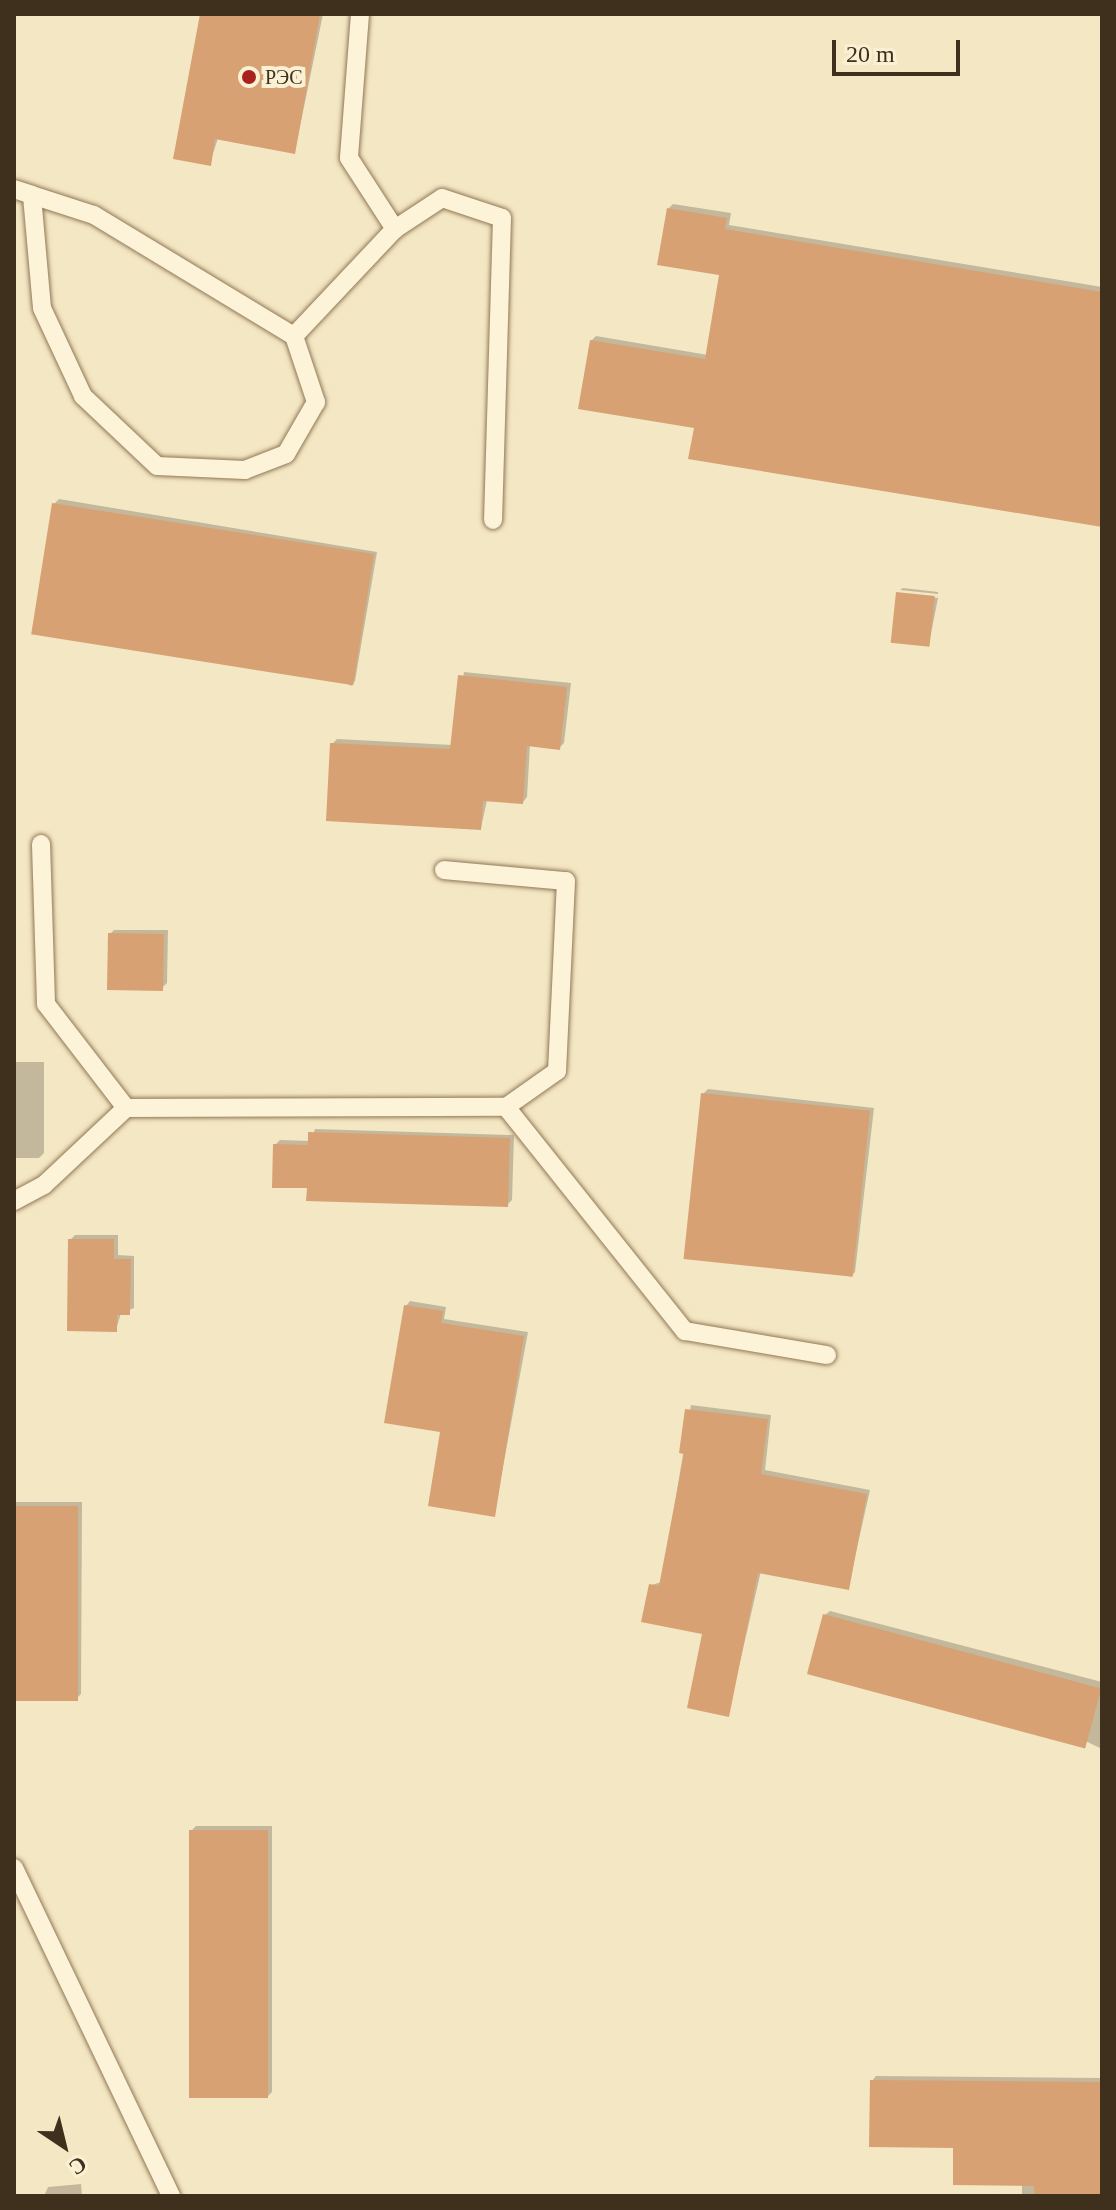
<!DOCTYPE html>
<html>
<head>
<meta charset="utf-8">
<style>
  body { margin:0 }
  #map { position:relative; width:1116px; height:2210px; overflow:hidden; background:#f4e7c3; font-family:"Times New Roman",serif }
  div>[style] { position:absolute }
  .shadow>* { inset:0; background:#0003 }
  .building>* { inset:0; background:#d7a174; transform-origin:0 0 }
  .roads { filter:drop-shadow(0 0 2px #917857) drop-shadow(0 0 2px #917857) }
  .lane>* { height:18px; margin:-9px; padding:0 9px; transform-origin:9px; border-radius:9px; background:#fdf3d8 }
  .dots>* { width:22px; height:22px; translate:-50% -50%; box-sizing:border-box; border:4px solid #faf1d4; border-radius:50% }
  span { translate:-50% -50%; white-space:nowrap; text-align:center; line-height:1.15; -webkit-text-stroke:8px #faf1d4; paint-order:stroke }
  .poi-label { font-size:20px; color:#3f2f1d }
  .left { translate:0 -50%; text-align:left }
  .frame { position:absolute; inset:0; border:16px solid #3f2f1d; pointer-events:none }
  .north { position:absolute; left:24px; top:2106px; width:80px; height:80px; -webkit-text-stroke:6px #faf1d4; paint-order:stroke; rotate:145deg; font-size:22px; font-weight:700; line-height:32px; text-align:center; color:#3f2f1d }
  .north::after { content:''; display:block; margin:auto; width:28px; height:36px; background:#3f2f1d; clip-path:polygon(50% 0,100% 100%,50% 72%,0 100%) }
  .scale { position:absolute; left:832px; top:40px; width:128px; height:36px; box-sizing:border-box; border:4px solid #3f2f1d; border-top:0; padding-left:10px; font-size:24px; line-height:28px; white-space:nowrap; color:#3f2f1d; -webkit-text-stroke:6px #faf1d4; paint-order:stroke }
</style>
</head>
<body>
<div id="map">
  <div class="shadow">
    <i style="clip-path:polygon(202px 14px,323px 14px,295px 151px,218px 138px,210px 163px)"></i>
    <i style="clip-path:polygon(673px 204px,731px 213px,729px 225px,1102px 287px,1102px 525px,696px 426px,591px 341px,596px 336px,708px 355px,722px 273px,669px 208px)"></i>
    <i style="clip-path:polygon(59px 499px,377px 552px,355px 681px,351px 686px,54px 504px)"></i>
    <i style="clip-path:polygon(903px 588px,938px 592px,938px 594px,900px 590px)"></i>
    <i style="clip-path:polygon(898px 593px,938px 598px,929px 644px)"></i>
    <i style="clip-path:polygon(464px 672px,571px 683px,564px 743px,559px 748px,530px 745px,527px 797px,523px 802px,487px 800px,481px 828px,332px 744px,337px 739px,452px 745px)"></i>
    <i style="clip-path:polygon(114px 930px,168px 930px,167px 983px,162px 988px,110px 934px)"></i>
    <i style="clip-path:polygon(14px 1062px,44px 1062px,44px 1153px,39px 1158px,14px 1158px)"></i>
    <i style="clip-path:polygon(708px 1089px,874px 1108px,855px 1272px,850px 1277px,703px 1094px)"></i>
    <i style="clip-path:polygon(315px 1129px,514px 1135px,512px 1200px,507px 1205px,309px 1186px,275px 1145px,280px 1140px,310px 1141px)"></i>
    <i style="clip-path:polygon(75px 1235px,118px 1235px,118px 1255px,134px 1256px,134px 1308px,121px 1313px,116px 1330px,70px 1240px)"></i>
    <i style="clip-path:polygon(410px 1301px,446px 1307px,444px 1319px,528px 1332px,494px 1515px,442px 1430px,406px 1306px)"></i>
    <i style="clip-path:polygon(691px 1405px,771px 1415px,765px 1470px,870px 1490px,848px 1588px,761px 1571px,728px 1714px,705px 1632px,651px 1585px,662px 1582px)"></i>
    <i style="clip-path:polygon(14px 1502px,82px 1502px,81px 1694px,76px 1699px,14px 1699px)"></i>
    <i style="clip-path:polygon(830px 1611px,1102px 1682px,1102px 1749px,825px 1615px)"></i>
    <i style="clip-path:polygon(196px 1826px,272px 1826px,272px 2092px,267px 2097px,191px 1831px)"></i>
    <i style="clip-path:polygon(876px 2076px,1102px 2078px,1102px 2196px,1022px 2196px,1022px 2184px,955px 2146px,872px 2081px)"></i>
    <i style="clip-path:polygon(81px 2184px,82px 2196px,44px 2196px,48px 2187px)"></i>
  </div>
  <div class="building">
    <i style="clip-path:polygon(200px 14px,320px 14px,295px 154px,215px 139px,211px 166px,173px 159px)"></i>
    <i style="clip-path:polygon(667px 208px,727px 218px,725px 229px,1102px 292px,1102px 527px,688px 459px,694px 428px,578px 409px,590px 340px,705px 359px,719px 275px,657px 265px)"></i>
    <i style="left:52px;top:503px;width:326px;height:133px;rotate:9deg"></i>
    <i style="left:896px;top:592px;width:39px;height:51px;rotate:6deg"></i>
    <i style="clip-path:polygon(458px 675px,567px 687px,560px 750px,527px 746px,523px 804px,483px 801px,481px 830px,326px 821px,330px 743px,450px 749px)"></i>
    <i style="left:108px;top:933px;width:56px;height:57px;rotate:1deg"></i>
    <i style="left:701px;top:1093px;width:170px;height:167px;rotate:6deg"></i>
    <i style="clip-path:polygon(308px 1132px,510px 1138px,508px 1207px,306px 1201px,307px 1188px,272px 1188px,273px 1144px,308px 1145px)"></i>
    <i style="clip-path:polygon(68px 1239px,114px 1239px,114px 1259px,131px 1259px,130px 1315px,117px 1315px,117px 1332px,67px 1331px)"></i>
    <i style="clip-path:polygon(404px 1305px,443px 1311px,441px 1323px,524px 1336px,495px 1517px,428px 1506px,440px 1432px,384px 1423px)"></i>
    <i style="clip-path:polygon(685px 1409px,768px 1419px,761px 1474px,867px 1494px,849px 1590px,758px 1573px,729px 1717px,687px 1708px,702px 1634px,641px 1622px,649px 1584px,659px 1586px,684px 1454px,679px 1453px)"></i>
    <i style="left:14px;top:1506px;width:64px;height:195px"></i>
    <i style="left:823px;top:1614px;width:288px;height:62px;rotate:15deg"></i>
    <i style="left:189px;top:1830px;width:79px;height:268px"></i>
    <i style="clip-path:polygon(870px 2080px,1102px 2082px,1102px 2196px,1034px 2196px,1034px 2186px,953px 2185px,953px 2148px,869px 2147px)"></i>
  </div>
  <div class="roads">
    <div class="lane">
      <i style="left:360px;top:14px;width:144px;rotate:94.4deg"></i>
      <i style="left:349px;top:158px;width:85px;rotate:57.1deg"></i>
      <i style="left:14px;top:189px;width:19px;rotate:18deg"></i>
      <i style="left:32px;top:195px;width:65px;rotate:17.9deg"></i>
      <i style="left:94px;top:215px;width:234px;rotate:31.2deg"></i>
      <i style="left:294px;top:336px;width:70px;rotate:71.6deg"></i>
      <i style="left:316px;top:402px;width:60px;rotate:120deg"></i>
      <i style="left:286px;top:454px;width:44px;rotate:158.7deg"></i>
      <i style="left:245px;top:470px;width:88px;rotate:-177.4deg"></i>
      <i style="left:157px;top:466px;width:102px;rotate:-136.6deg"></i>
      <i style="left:83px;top:396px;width:97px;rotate:-115deg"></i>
      <i style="left:42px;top:308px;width:113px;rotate:-95.1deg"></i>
      <i style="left:294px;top:336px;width:147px;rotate:-46.7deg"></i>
      <i style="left:395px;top:229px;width:56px;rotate:-33.4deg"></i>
      <i style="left:442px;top:198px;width:63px;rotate:18.4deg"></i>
      <i style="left:502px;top:218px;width:302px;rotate:91.7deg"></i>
      <i style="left:41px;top:844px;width:160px;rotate:88.2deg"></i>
      <i style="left:46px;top:1004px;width:131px;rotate:52.4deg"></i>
      <i style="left:444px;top:870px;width:122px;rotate:5.2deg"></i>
      <i style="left:566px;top:881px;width:190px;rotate:92.7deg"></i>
      <i style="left:557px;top:1071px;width:62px;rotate:144.8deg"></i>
      <i style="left:14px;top:1201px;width:34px;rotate:-28deg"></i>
      <i style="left:44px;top:1185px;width:112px;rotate:-43.2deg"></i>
      <i style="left:126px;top:1108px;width:380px;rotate:-0.2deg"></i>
      <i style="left:506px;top:1107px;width:287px;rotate:51.4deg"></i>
      <i style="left:685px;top:1331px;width:144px;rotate:9.6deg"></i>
      <i style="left:14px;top:1868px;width:364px;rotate:64.4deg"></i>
    </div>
  </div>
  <div class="dots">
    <i style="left:249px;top:77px;background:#a8231e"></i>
  </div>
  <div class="poi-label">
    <span class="left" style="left:265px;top:77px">РЭС</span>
  </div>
  <div class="frame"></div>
  <div class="north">С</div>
  <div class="scale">20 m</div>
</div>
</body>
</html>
